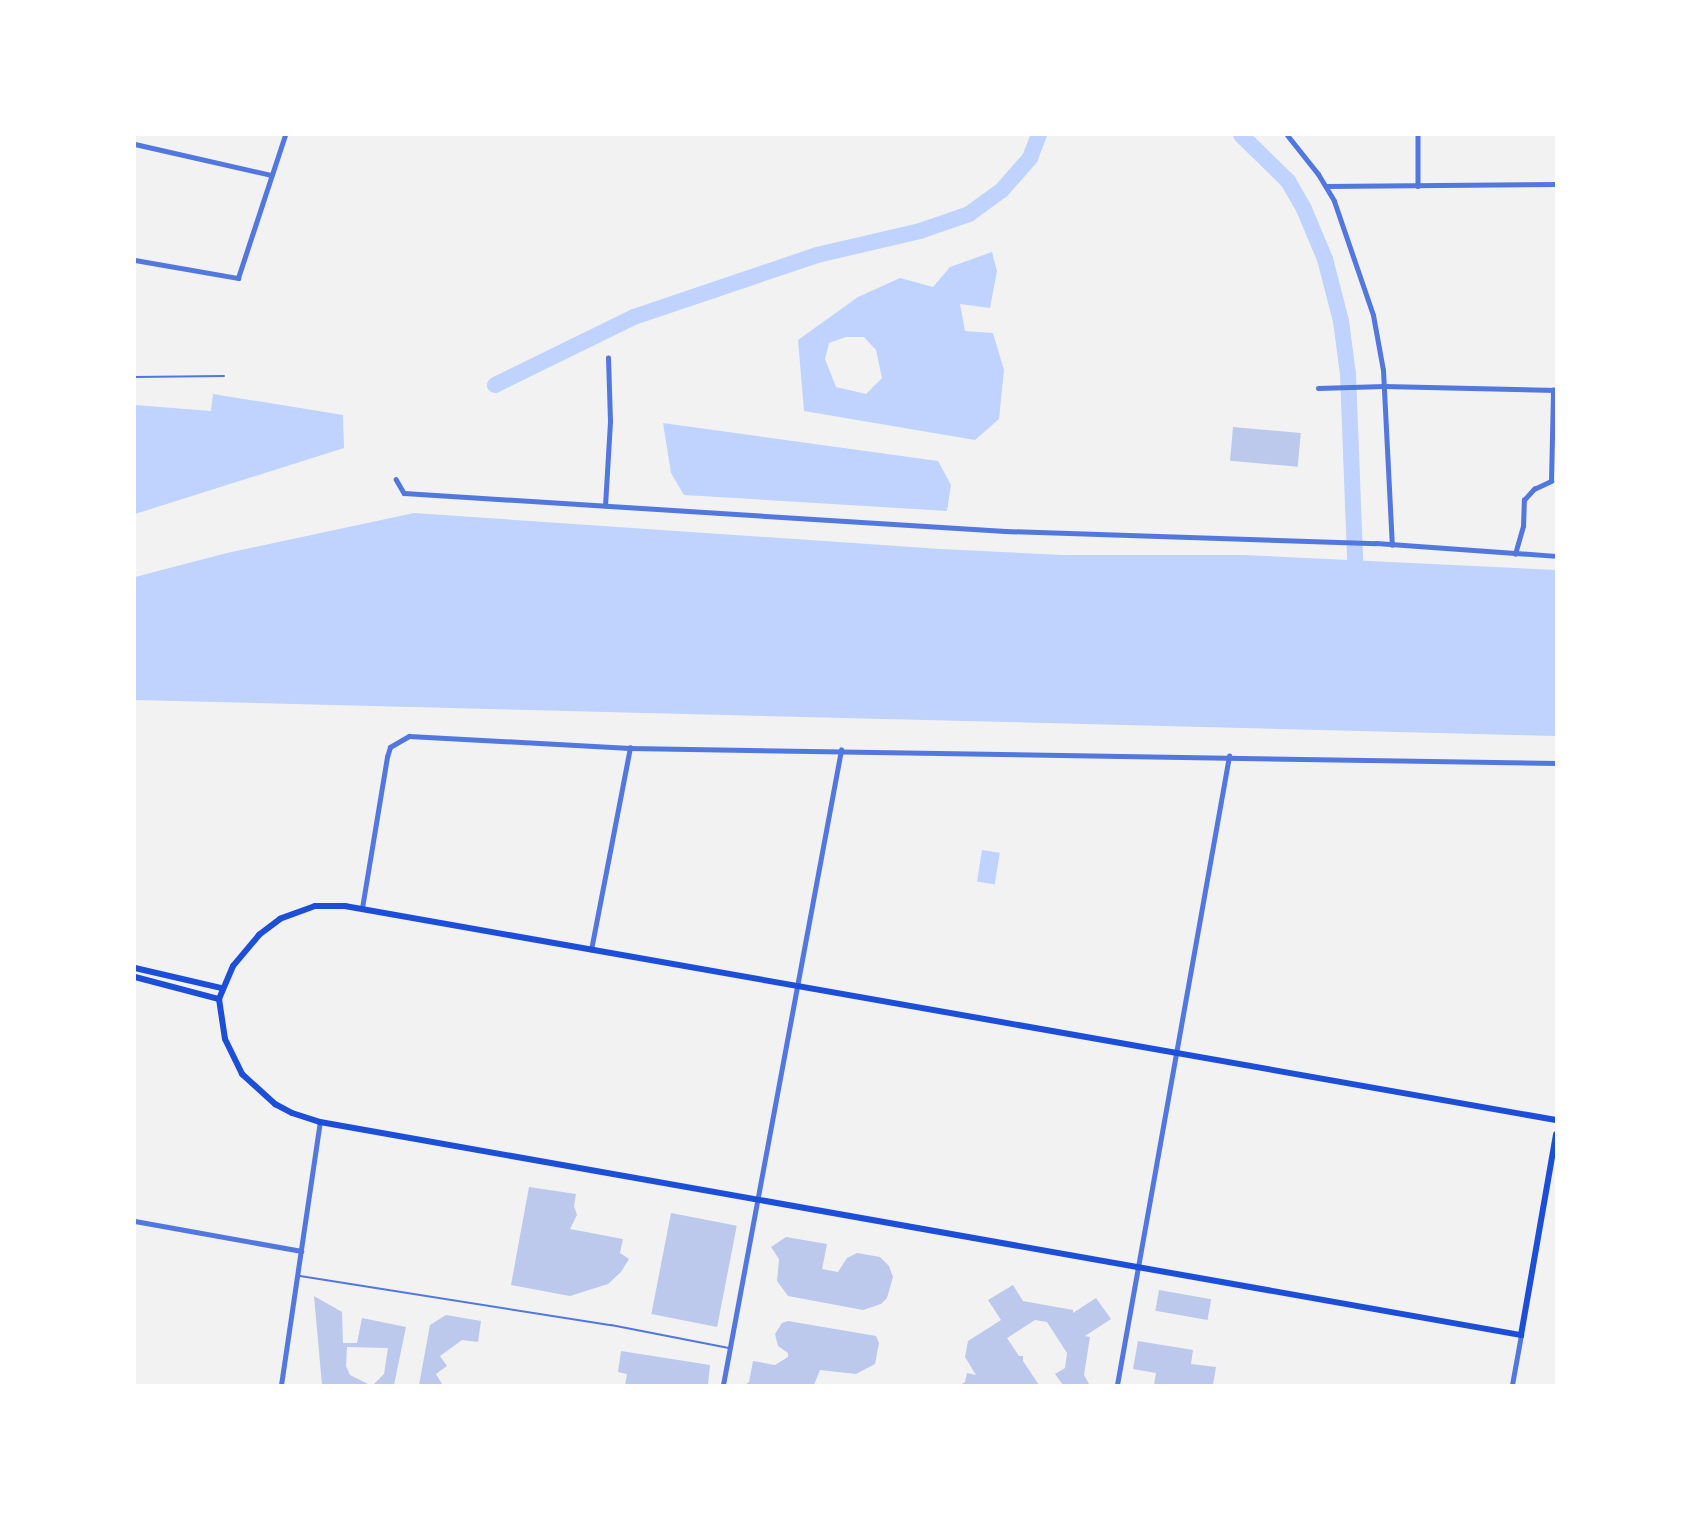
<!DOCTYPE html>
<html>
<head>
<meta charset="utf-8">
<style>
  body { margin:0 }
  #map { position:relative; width:1691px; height:1520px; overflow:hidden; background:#f2f2f2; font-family:"Fira Sans",sans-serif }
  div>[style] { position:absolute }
  .water>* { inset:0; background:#bfd3fe; transform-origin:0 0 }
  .river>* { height:16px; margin:-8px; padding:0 8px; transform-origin:8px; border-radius:8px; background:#bfd3fe }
  .building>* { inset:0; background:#bdc9ec; transform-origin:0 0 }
  .service>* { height:2px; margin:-1px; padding:0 1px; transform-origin:1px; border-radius:1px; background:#5277de }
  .minor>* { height:4.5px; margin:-2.25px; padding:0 2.25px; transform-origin:2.25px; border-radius:2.25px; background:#5277de }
  .tertiary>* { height:5px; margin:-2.5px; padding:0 2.5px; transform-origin:2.5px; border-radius:2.5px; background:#5277de }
  .secondary>* { height:6px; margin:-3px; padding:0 3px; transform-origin:3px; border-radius:3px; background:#1d4ed8 }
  span { translate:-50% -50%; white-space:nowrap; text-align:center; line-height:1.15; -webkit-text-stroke:5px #fff; paint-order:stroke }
  .frame { position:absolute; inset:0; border:136px solid #fff; pointer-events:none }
</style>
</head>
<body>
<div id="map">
  <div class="water">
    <i style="clip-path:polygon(evenodd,992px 252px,997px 271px,990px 308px,960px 304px,965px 331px,993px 333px,1004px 370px,999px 419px,975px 440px,804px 411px,798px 340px,858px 297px,900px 278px,933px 287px,950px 267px,992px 252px,846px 337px,864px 337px,876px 350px,882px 378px,866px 394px,836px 387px,825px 359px,829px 343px,846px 337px)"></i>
    <i style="clip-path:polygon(213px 394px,343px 415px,344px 448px,135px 514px,135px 405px,211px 411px)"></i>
    <i style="clip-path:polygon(663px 423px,938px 461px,951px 485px,947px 511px,684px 495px,671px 473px)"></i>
    <i style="clip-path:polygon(414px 513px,941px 549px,1063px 555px,1244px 555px,1556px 570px,1556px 736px,135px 700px,135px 577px,227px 553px)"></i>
    <i style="left:982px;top:850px;width:18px;height:32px;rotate:9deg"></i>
  </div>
  <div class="river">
    <i style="left:1241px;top:135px;width:66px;rotate:44.4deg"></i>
    <i style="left:1288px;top:181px;width:32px;rotate:60deg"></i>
    <i style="left:1304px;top:209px;width:54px;rotate:67.2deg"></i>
    <i style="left:1325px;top:259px;width:64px;rotate:75.5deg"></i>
    <i style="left:1341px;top:321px;width:53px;rotate:82.5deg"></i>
    <i style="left:1348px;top:374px;width:207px;rotate:87.8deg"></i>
    <i style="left:495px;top:385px;width:155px;rotate:-26.1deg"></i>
    <i style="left:634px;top:317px;width:193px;rotate:-18.7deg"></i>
    <i style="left:817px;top:255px;width:106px;rotate:-13.1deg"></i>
    <i style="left:920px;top:231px;width:52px;rotate:-19.1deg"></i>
    <i style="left:969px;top:214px;width:41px;rotate:-36deg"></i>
    <i style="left:1002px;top:190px;width:43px;rotate:-48.8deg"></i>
    <i style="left:1030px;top:158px;width:25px;rotate:-69deg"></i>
  </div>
  <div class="building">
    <i style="left:1233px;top:427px;width:68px;height:34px;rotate:5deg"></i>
    <i style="clip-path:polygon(529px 1187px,576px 1194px,574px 1206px,577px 1215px,570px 1229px,623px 1239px,620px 1253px,629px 1259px,621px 1272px,608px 1284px,570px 1296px,511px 1285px)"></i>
    <i style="left:671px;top:1213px;width:67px;height:103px;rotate:11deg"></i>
    <i style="clip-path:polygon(786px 1237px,827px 1244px,822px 1269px,838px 1272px,847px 1258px,857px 1253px,880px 1257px,889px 1266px,893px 1277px,887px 1298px,881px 1304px,863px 1310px,788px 1296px,777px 1281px,779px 1259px,771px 1247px)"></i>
    <i style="clip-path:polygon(1013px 1285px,1023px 1301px,1073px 1310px,1073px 1313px,1096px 1298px,1111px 1319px,1085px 1336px,1090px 1337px,1084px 1375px,1089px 1384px,1063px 1385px,1055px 1374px,1065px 1368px,1067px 1353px,1047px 1322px,1035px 1320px,1007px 1338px,1019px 1356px,1023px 1356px,1023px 1361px,1039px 1385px,960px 1385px,965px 1382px,967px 1373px,976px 1375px,965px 1357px,968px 1341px,1001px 1320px,988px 1300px)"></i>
    <i style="left:1159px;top:1290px;width:53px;height:21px;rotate:10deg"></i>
    <i style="clip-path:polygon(314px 1296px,342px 1312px,343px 1343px,357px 1343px,362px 1318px,406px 1327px,394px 1385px,373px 1385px,384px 1374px,388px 1348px,347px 1347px,346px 1366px,350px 1375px,370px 1385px,322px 1385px)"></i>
    <i style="clip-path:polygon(446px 1315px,481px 1321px,478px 1342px,462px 1340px,440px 1356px,447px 1366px,436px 1374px,442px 1384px,419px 1385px,430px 1325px)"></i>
    <i style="clip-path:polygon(788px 1321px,876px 1336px,879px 1343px,875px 1364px,856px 1374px,820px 1370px,814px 1385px,745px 1385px,749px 1382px,753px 1361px,775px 1365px,788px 1357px,788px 1353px,778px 1346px,775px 1334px,782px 1323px)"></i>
    <i style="clip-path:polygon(1138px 1341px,1193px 1350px,1191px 1364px,1216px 1367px,1213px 1385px,1154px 1385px,1156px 1373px,1133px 1369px)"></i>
    <i style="clip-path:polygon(621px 1351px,710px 1365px,708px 1385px,625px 1385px,627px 1374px,618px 1372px)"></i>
  </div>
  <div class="service">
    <i style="left:135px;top:377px;width:89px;rotate:-0.6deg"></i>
    <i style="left:300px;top:1276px;width:315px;rotate:9deg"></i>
    <i style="left:611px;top:1325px;width:120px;rotate:11deg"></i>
  </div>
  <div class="minor">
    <i style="left:1418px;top:135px;width:51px;rotate:90deg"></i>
    <i style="left:135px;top:144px;width:140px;rotate:12.8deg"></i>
    <i style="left:135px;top:260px;width:105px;rotate:9.9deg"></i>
    <i style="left:238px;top:278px;width:151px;rotate:-71.8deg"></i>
    <i style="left:1318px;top:388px;width:66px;rotate:-1.7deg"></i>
    <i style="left:396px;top:479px;width:16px;rotate:60deg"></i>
    <i style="left:404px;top:493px;width:602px;rotate:3.62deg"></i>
    <i style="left:605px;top:506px;width:85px;rotate:-86.6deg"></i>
    <i style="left:610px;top:421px;width:63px;rotate:-91.8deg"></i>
    <i style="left:1515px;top:554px;width:29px;rotate:-74deg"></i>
    <i style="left:1523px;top:526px;width:26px;rotate:-88deg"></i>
    <i style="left:1524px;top:500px;width:15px;rotate:-48deg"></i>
    <i style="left:1534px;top:489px;width:19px;rotate:-25deg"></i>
    <i style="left:1551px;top:481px;width:91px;rotate:-88.7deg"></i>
    <i style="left:362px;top:908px;width:153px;rotate:-80.6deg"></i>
    <i style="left:387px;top:757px;width:10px;rotate:-73deg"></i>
    <i style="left:390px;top:747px;width:22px;rotate:-30deg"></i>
    <i style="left:409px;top:736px;width:221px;rotate:3.1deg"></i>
    <i style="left:630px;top:748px;width:926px;rotate:0.93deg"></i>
    <i style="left:591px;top:950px;width:206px;rotate:-79.1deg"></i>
    <i style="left:135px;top:1221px;width:169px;rotate:10.2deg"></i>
    <i style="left:281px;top:1385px;width:266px;rotate:-81.6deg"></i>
    <i style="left:723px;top:1385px;width:646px;rotate:-79.47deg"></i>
    <i style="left:1117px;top:1385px;width:639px;rotate:-79.9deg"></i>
    <i style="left:1512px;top:1385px;width:51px;rotate:-79.8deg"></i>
  </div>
  <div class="tertiary">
    <i style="left:1287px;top:135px;width:50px;rotate:51.5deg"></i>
    <i style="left:1318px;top:174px;width:31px;rotate:59deg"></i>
    <i style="left:1334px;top:201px;width:120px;rotate:71.1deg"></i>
    <i style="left:1373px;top:315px;width:56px;rotate:79.7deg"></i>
    <i style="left:1383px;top:370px;width:175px;rotate:87.1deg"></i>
    <i style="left:1326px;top:186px;width:230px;rotate:-0.5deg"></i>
    <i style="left:1384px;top:386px;width:172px;rotate:1.3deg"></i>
    <i style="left:1005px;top:531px;width:371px;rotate:1.9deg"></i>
    <i style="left:1376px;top:543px;width:180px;rotate:4.1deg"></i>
  </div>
  <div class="secondary">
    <i style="left:135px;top:968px;width:88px;rotate:13.1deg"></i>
    <i style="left:135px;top:977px;width:87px;rotate:14.7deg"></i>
    <i style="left:1556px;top:1120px;width:1230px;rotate:-169.98deg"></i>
    <i style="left:345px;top:906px;width:30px;rotate:180deg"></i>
    <i style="left:315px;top:906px;width:37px;rotate:160deg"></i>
    <i style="left:280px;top:919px;width:26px;rotate:143deg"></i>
    <i style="left:259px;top:935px;width:40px;rotate:130deg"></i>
    <i style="left:233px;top:966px;width:36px;rotate:113deg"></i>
    <i style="left:219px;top:999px;width:40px;rotate:81.5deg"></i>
    <i style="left:225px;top:1039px;width:39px;rotate:64deg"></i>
    <i style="left:242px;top:1074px;width:45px;rotate:42.3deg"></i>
    <i style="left:275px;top:1104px;width:19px;rotate:28deg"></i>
    <i style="left:292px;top:1113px;width:29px;rotate:18deg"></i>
    <i style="left:320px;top:1122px;width:1220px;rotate:10.06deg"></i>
    <i style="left:1521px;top:1335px;width:204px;rotate:-80.1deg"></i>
  </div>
  <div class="frame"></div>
</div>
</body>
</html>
